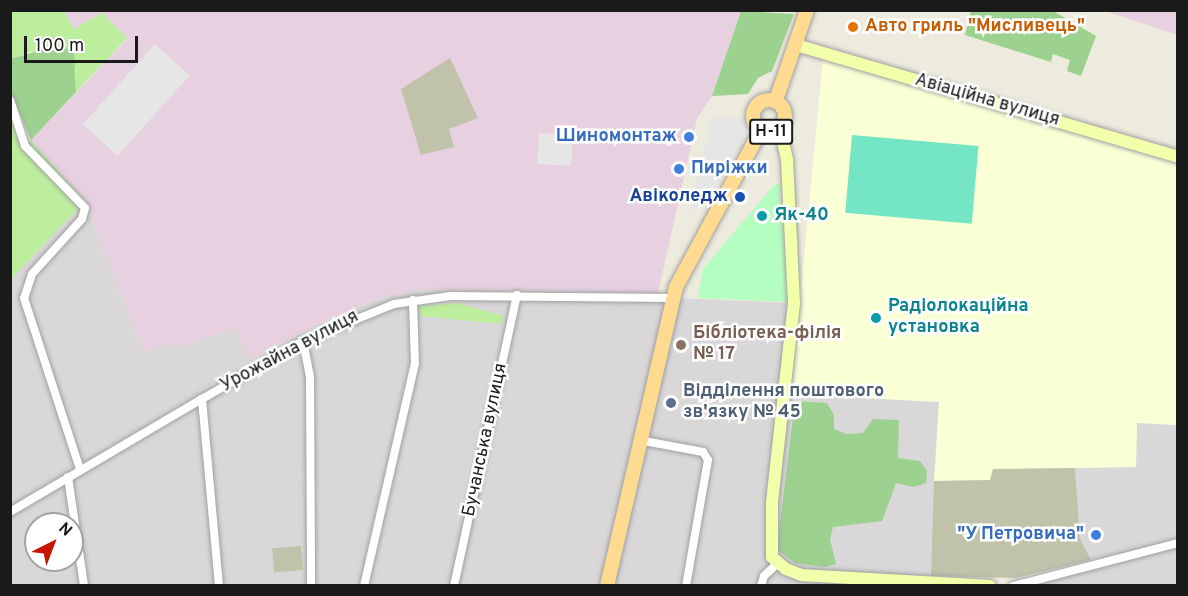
<!DOCTYPE html>
<html>
<head>
<meta charset="utf-8">
<style>
  body { margin:0 }
  #map { position:relative; width:1188px; height:596px; overflow:hidden; background:#edeade; font-family:Overpass,sans-serif }
  div>[style] { position:absolute }
  .residential>* { inset:0; background:#d9d7d7 }
  .industrial>* { inset:0; background:#e7d0e0 }
  .education>* { inset:0; background:#fbffd6 }
  .construction>* { inset:0; background:#c0c2aa; transform-origin:0 0 }
  .grass>* { inset:0; background:#bdee9e }
  .forest>* { inset:0; background:#9cd18f }
  .park>* { inset:0; background:#b5fec2 }
  .pitch>* { inset:0; background:#74e5c5; transform-origin:0 0 }
  .parking>* { inset:0; background:#e6e6e6; transform-origin:0 0 }
  .roads { filter:drop-shadow(0 0 2px #a1a1a1) drop-shadow(0 0 2px #a1a1a1) }
  .street>* { height:8px; margin:-4px; padding:0 4px; transform-origin:4px; border-radius:4px; background:#fff }
  .secondary>* { height:12px; margin:-6px; padding:0 6px; transform-origin:6px; border-radius:6px; background:#f2ffab }
  .primary>* { height:14px; margin:-7px; padding:0 7px; transform-origin:7px; border-radius:7px; background:#ffdb92 }
  .primary>.ring { margin:-7px; padding:0; box-sizing:content-box; background:none; border:14px solid #ffdb92; border-radius:50% }
  .dots>* { width:16px; height:16px; translate:-50% -50%; box-sizing:border-box; border:3px solid #fff; border-radius:50% }
  span { translate:-50% -50%; white-space:nowrap; text-align:center; line-height:1.15; -webkit-text-stroke:5px #fff; paint-order:stroke }
  .shield-label span { padding:2px 4px; background:#fff; border:2px solid; border-radius:4px; -webkit-text-stroke-width:0 }
  .shield-label { font-size:16px; color:#1a1a1a; font-weight:700 }
  .food-label { font-size:18px; color:#c56008; font-weight:700 }
  .left { translate:0 -50%; text-align:left }
  .street-label { font-size:18px; color:#1a1a1a }
  .shop-label { font-size:18px; color:#366cbe; font-weight:700 }
  .right { translate:-100% -50%; text-align:right }
  .transit-label { font-size:18px; color:#164399; font-weight:700 }
  .culture-label { font-size:18px; color:#0d838f; font-weight:700 }
  .education-label { font-size:18px; color:#785e54; font-weight:700 }
  .service-label { font-size:18px; color:#4e5e75; font-weight:700 }
  .frame { position:absolute; inset:0; border:12px solid #1a1a1a; pointer-events:none }
  .north { position:absolute; left:24px; top:512px; width:60px; height:60px; box-sizing:border-box; background:#fff; border:2px solid #a3a3a3; border-radius:50%; rotate:42deg; font-size:16px; font-weight:700; line-height:24px; text-align:center; color:#1a1a1a }
  .north::after { content:''; display:block; margin:auto; width:21px; height:27px; background:#c51400; clip-path:polygon(50% 0,100% 100%,50% 72%,0 100%) }
  .scale { position:absolute; left:24px; top:36px; width:114px; height:27px; box-sizing:border-box; border:3px solid #1a1a1a; border-top:0; padding-left:8px; font-size:18px; line-height:21px; white-space:nowrap; color:#1a1a1a; -webkit-text-stroke:4px #fff; paint-order:stroke }
</style>
</head>
<body>
<div id="map">
  <div class="residential">
    <i style="clip-path:polygon(evenodd,85px 201px,144px 352px,164px 344px,181px 347px,235px 328px,251px 359px,331px 318px,375px 300px,412px 290px,658px 293px,673px 298px,794px 303px,770px 550px,786px 569px,990px 585px,11px 585px,10px 279px,85px 201px,36px 524px,72px 524px,72px 560px,36px 560px,36px 524px)"></i>
    <i style="clip-path:polygon(791px 394px,939px 402px,931px 576px,801px 571px,788px 566px,776px 554px,773px 536px)"></i>
    <i style="clip-path:polygon(1137px 422px,1177px 425px,1177px 539px,1091px 560px,1080px 539px,1075px 468px,1136px 467px)"></i>
    <i style="clip-path:polygon(1177px 543px,1177px 585px,1013px 586px)"></i>
  </div>
  <div class="industrial">
    <i style="clip-path:polygon(64px 11px,741px 11px,712px 96px,697px 118px,658px 293px,412px 290px,375px 300px,331px 318px,250px 359px,235px 328px,181px 347px,164px 344px,144px 352px,85px 201px,31px 140px,127px 39px,74px 29px)"></i>
    <i style="clip-path:polygon(1105px 11px,1177px 11px,1177px 34px,1175px 34px)"></i>
  </div>
  <div class="education">
    <i style="clip-path:polygon(823px 58px,1177px 163px,1177px 425px,1137px 423px,1136px 467px,994px 469px,990px 480px,934px 481px,939px 402px,791px 394px)"></i>
  </div>
  <div class="construction">
    <i style="clip-path:polygon(450px 58px,478px 118px,449px 129px,454px 147px,421px 155px,401px 89px)"></i>
    <i style="clip-path:polygon(1075px 468px,1080px 539px,1091px 560px,1016px 578px,931px 576px,934px 481px,990px 480px,993px 469px)"></i>
    <i style="left:301px;top:546px;width:24px;height:29px;rotate:85deg"></i>
  </div>
  <div class="grass">
    <i style="clip-path:polygon(10px 11px,64px 11px,74px 29px,102px 13px,127px 38px,76px 92px,76px 69px,32px 51px,11px 59px)"></i>
    <i style="clip-path:polygon(10px 111px,23px 147px,31px 140px,85px 201px,11px 279px)"></i>
    <i style="clip-path:polygon(457px 303px,503px 316px,502px 324px,419px 316px,419px 306px)"></i>
  </div>
  <div class="forest">
    <i style="clip-path:polygon(741px 11px,794px 14px,772px 71px,758px 78px,748px 94px,712px 96px)"></i>
    <i style="clip-path:polygon(1053px 11px,1096px 36px,1081px 76px,1067px 71px,1070px 60px,1053px 54px,1051px 62px,965px 35px,971px 11px)"></i>
    <i style="clip-path:polygon(59px 45px,74px 52px,76px 92px,31px 140px,11px 93px,10px 59px)"></i>
    <i style="clip-path:polygon(795px 401px,827px 403px,834px 415px,834px 429px,847px 434px,863px 433px,873px 419px,899px 420px,898px 458px,920px 461px,927px 471px,926px 483px,914px 487px,896px 483px,882px 521px,833px 527px,830px 539px,836px 564px,825px 567px,795px 563px,777px 549px)"></i>
  </div>
  <div class="park">
    <i style="clip-path:polygon(779px 184px,789px 302px,698px 298px,703px 269px,774px 185px)"></i>
  </div>
  <div class="pitch">
    <i style="left:852px;top:135px;width:127px;height:78px;rotate:5deg"></i>
  </div>
  <div class="parking">
    <i style="left:155px;top:44px;width:47px;height:108px;rotate:42deg"></i>
    <i style="clip-path:polygon(712px 118px,745px 118px,751px 127px,708px 201px,689px 212px)"></i>
    <i style="left:539px;top:133px;width:34px;height:31px;rotate:3deg"></i>
  </div>
  <div class="roads">
    <div class="street">
      <i style="left:10px;top:100px;width:48px;rotate:71.9deg"></i>
      <i style="left:25px;top:146px;width:86px;rotate:45.9deg"></i>
      <i style="left:85px;top:208px;width:11px;rotate:105deg"></i>
      <i style="left:82px;top:219px;width:74px;rotate:132.3deg"></i>
      <i style="left:32px;top:274px;width:25px;rotate:108deg"></i>
      <i style="left:24px;top:298px;width:180px;rotate:71.9deg"></i>
      <i style="left:303px;top:341px;width:36px;rotate:79deg"></i>
      <i style="left:310px;top:376px;width:210px;rotate:89.7deg"></i>
      <i style="left:639px;top:440px;width:65px;rotate:10.6deg"></i>
      <i style="left:703px;top:452px;width:9px;rotate:58deg"></i>
      <i style="left:708px;top:460px;width:128px;rotate:99.9deg"></i>
      <i style="left:68px;top:477px;width:110px;rotate:81.6deg"></i>
      <i style="left:10px;top:512px;width:223px;rotate:-30.5deg"></i>
      <i style="left:219px;top:586px;width:188px;rotate:-95.2deg"></i>
      <i style="left:202px;top:399px;width:116px;rotate:-29.9deg"></i>
      <i style="left:303px;top:341px;width:98px;rotate:-22.1deg"></i>
      <i style="left:394px;top:304px;width:57px;rotate:-8.1deg"></i>
      <i style="left:450px;top:296px;width:223px;rotate:0.5deg"></i>
      <i style="left:364px;top:586px;width:228px;rotate:-77.1deg"></i>
      <i style="left:415px;top:364px;width:64px;rotate:-91.8deg"></i>
      <i style="left:454px;top:586px;width:298px;rotate:-77.8deg"></i>
      <i style="left:761px;top:586px;width:10px;rotate:-73deg"></i>
      <i style="left:764px;top:576px;width:18px;rotate:-43deg"></i>
      <i style="left:1013px;top:586px;width:171px;rotate:-14.6deg"></i>
    </div>
    <div class="secondary">
      <i style="left:796px;top:45px;width:398px;rotate:16.3deg"></i>
      <i style="left:780px;top:129px;width:32px;rotate:77deg"></i>
      <i style="left:787px;top:160px;width:143px;rotate:87.2deg"></i>
      <i style="left:794px;top:303px;width:200px;rotate:96.3deg"></i>
      <i style="left:772px;top:502px;width:55px;rotate:90deg"></i>
      <i style="left:772px;top:557px;width:18px;rotate:41deg"></i>
      <i style="left:786px;top:569px;width:17px;rotate:21deg"></i>
      <i style="left:802px;top:575px;width:188px;rotate:3.3deg"></i>
    </div>
    <div class="primary">
      <i class="ring" style="left:753px;top:100px;width:18px;height:18px"></i>
      <i style="left:776px;top:100px;width:95px;rotate:-71deg"></i>
      <i style="left:607px;top:586px;width:307px;rotate:-77deg"></i>
      <i style="left:676px;top:287px;width:179px;rotate:-61.6deg"></i>
    </div>
  </div>
  <div class="dots">
    <i style="left:853px;top:27px;background:#e8710a"></i>
    <i style="left:689px;top:137px;background:#3f7fe0"></i>
    <i style="left:679px;top:169px;background:#3f7fe0"></i>
    <i style="left:740px;top:197px;background:#1a4fb4"></i>
    <i style="left:762px;top:216px;background:#0f9aa8"></i>
    <i style="left:876px;top:318px;background:#0f9aa8"></i>
    <i style="left:681px;top:345px;background:#8d6e63"></i>
    <i style="left:671px;top:403px;background:#5c6f8a"></i>
    <i style="left:1096px;top:535px;background:#3f7fe0"></i>
  </div>
  <div class="shield-label">
    <span style="left:771px;top:132px">Н-11</span>
  </div>
  <div class="food-label">
    <span class="left" style="left:865px;top:27px">Авто гриль "Мисливець"</span>
  </div>
  <div class="street-label">
    <span style="left:987px;top:101px;rotate:16deg">Авіаційна вулиця</span>
    <span style="left:290px;top:352px;rotate:-28deg">Урожайна вулиця</span>
    <span style="left:486px;top:440px;rotate:-78deg">Бучанська вулиця</span>
  </div>
  <div class="shop-label">
    <span class="right" style="left:677px;top:137px">Шиномонтаж</span>
    <span class="left" style="left:691px;top:169px">Пиріжки</span>
    <span class="right" style="left:1084px;top:535px">"У Петровича"</span>
  </div>
  <div class="transit-label">
    <span class="right" style="left:728px;top:197px">Авіколедж</span>
  </div>
  <div class="culture-label">
    <span class="left" style="left:774px;top:216px">Як-40</span>
    <span class="left" style="left:888px;top:318px">Радіолокаційна<br>установка</span>
  </div>
  <div class="education-label">
    <span class="left" style="left:693px;top:345px">Бібліотека-філія<br>№ 17</span>
  </div>
  <div class="service-label">
    <span class="left" style="left:683px;top:403px">Відділення поштового<br>зв'язку № 45</span>
  </div>
  <div class="frame"></div>
  <div class="north">N</div>
  <div class="scale">100 m</div>
</div>
</body>
</html>
